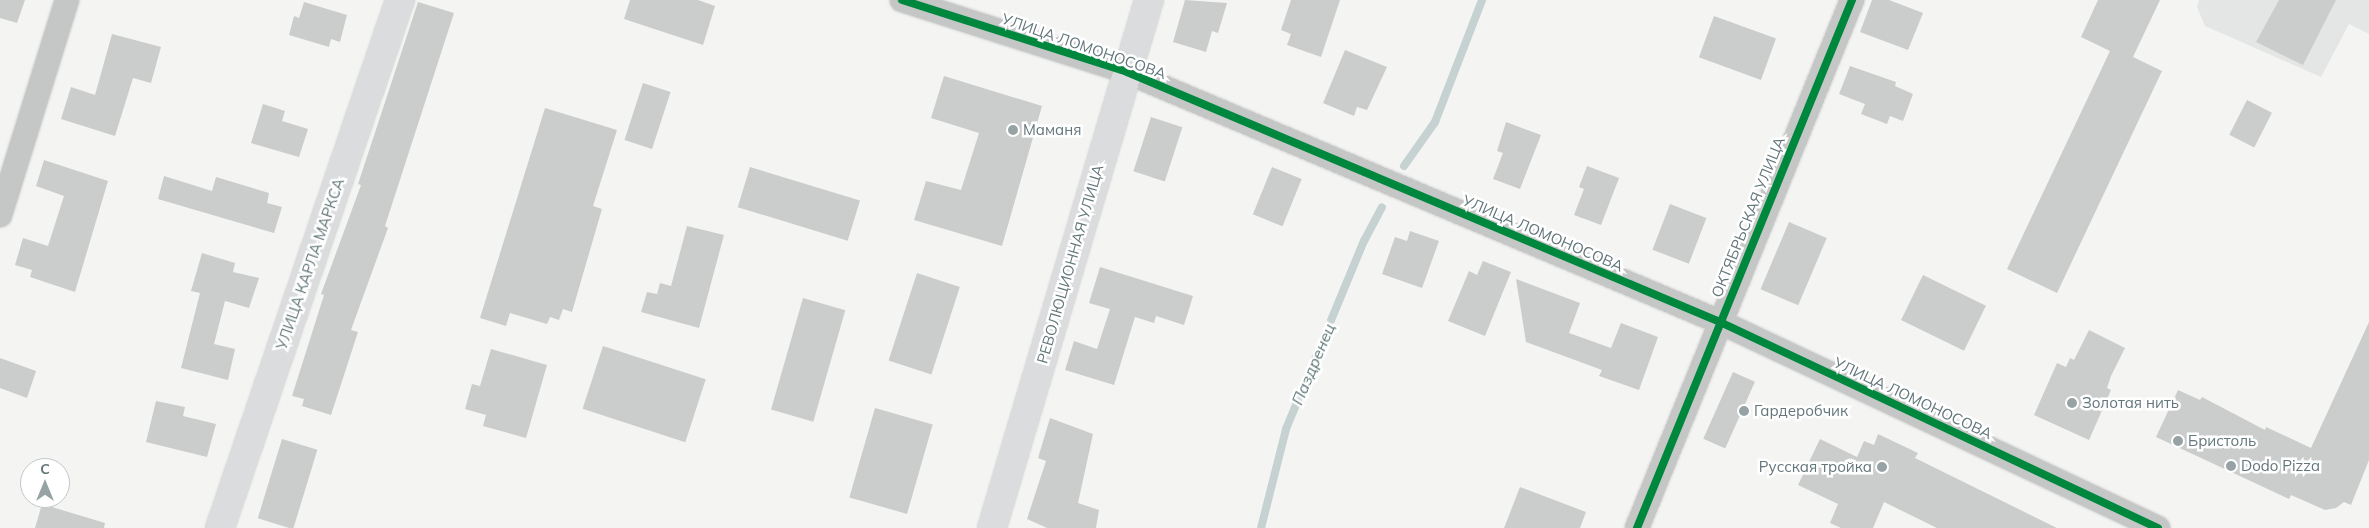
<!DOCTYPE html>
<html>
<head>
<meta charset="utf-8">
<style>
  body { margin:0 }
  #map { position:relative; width:2369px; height:528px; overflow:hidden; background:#f4f4f3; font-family:Mulish,sans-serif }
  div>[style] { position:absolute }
  .built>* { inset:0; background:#e4e5e5 }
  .stream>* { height:8px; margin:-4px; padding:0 4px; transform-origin:4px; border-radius:4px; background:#c6d1d1 }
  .building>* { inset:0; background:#cbcccc; transform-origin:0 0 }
  .roads { filter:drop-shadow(0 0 1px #cfd0d0) drop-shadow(0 0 1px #cfd0d0) }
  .street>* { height:24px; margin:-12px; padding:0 12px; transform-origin:12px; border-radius:12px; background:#c5c7c7 }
  .secondary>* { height:28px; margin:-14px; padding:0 14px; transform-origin:14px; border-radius:14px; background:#dbdcdd }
  .cycleway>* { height:8px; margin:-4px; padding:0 4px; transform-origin:4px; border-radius:4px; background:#00873e }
  .dots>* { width:14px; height:14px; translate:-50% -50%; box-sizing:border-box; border:2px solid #fff; border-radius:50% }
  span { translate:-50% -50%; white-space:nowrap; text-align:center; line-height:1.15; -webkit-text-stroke:5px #fff; paint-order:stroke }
  .street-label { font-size:15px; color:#63767a }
  .poi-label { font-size:15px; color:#63767a }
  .left { translate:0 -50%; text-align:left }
  .right { translate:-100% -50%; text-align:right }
  .water-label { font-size:16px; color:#5e7676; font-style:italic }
  .north { position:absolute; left:20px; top:458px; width:50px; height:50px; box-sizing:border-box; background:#fff; border:1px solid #c1c8ca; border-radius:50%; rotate:0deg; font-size:14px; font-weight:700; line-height:20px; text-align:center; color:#63767a }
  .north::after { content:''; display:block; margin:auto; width:18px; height:22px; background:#96a2a4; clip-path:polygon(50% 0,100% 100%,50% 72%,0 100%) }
</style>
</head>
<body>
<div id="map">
  <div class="built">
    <i style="clip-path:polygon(2199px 0,2369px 0,2369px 34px,2349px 24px,2321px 77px,2205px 26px,2197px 7px)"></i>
  </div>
  <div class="stream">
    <i style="left:1404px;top:166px;width:54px;rotate:-54.8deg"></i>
    <i style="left:1435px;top:122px;width:131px;rotate:-68.9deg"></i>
    <i style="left:1261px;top:528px;width:102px;rotate:-75.8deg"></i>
    <i style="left:1286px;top:429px;width:204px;rotate:-67.5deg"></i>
    <i style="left:1364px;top:241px;width:38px;rotate:-62deg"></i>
  </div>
  <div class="building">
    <i style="clip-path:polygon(0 0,25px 0,17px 23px,0 18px)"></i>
    <i style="clip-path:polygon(630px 0,698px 0,715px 6px,703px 45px,624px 19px)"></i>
    <i style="clip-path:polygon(1185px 0,1227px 3px,1218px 33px,1212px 31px,1206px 52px,1173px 42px)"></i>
    <i style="clip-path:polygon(1291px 0,1340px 0,1321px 57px,1287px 45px,1291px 34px,1281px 30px)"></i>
    <i style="clip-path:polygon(1872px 0,1889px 0,1923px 13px,1908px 50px,1860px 32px)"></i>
    <i style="clip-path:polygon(2098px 0,2160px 0,2133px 57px,2162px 71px,2057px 293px,2007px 269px,2110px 51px,2081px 37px)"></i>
    <i style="clip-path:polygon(2279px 0,2336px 0,2303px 65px,2256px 42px)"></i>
    <i style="clip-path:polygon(304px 2px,347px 15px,340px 42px,331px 39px,329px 47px,289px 35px,294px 16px,299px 18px)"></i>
    <i style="clip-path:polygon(418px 2px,454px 13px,385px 226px,388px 228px,351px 330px,358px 332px,331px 415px,302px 406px,304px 399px,292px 396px,324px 295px,321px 294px,361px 185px,358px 184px)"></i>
    <i style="left:1714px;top:16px;width:66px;height:44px;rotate:20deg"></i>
    <i style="clip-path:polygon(112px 34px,161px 47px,151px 83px,133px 78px,115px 136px,61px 119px,71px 87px,95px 95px)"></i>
    <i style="clip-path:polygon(1345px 50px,1387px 67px,1367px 110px,1357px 107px,1354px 116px,1323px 103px)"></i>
    <i style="clip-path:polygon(1850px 66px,1896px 82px,1895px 86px,1913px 94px,1903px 121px,1890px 116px,1887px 124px,1861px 114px,1865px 104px,1839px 94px)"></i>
    <i style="clip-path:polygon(944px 76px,1042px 106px,1002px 246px,914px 220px,926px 181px,961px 190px,979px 133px,931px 118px)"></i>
    <i style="left:643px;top:83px;width:29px;height:60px;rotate:18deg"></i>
    <i style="left:2247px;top:100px;width:28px;height:39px;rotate:27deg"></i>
    <i style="clip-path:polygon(263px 104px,285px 111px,282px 121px,308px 129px,299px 157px,251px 143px)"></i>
    <i style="clip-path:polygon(545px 108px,617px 130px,593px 206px,602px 209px,572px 312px,563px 309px,559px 320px,550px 317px,547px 324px,510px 313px,506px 326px,480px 318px)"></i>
    <i style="left:1151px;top:117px;width:33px;height:57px;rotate:18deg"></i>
    <i style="clip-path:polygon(1506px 122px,1541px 135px,1520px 189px,1493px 179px,1503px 153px,1497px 151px)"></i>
    <i style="clip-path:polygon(44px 160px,108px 181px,75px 292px,30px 277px,32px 270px,15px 265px,23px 238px,48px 246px,64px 196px,36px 186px)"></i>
    <i style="clip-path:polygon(1587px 166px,1619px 178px,1601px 225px,1574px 215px,1584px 189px,1579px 187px)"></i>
    <i style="left:750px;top:167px;width:115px;height:42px;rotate:17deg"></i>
    <i style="left:1272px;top:167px;width:32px;height:51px;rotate:22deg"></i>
    <i style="clip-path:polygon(164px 176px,212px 191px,216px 177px,269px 193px,267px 203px,282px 207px,274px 233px,158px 199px)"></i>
    <i style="left:1670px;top:204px;width:39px;height:49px;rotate:21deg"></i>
    <i style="left:1789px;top:222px;width:41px;height:73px;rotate:23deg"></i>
    <i style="clip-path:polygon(687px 226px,724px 235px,699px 328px,641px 312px,647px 292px,657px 294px,660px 283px,671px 286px)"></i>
    <i style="clip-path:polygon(1410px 231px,1439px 241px,1422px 288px,1382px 274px,1395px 237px,1407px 241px)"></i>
    <i style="clip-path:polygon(202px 253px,235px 263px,233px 272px,259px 278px,249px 308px,225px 301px,214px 344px,235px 349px,228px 380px,181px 368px,200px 293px,191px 291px)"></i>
    <i style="clip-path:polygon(1483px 261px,1511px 272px,1485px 336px,1448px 321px,1469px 271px,1477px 275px)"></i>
    <i style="clip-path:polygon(1100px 267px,1193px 296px,1184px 325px,1156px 316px,1154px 323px,1135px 317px,1114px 385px,1065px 370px,1074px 341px,1097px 349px,1110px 309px,1089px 303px)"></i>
    <i style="left:917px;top:273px;width:45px;height:92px;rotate:18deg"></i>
    <i style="left:1923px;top:275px;width:70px;height:50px;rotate:26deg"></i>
    <i style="clip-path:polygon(1516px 279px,1580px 303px,1569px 333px,1611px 348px,1621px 323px,1658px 337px,1639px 390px,1599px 376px,1602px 370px,1526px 342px)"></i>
    <i style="left:803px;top:298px;width:44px;height:116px;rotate:16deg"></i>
    <i style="clip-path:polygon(2369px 322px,2369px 460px,2351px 505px,2344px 502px,2336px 508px,2325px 510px,2291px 495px,2289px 499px,2156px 437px,2178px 390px,2200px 400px,2202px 397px,2265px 430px,2266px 427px,2311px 448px)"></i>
    <i style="clip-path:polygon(2089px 330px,2125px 348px,2111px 376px,2107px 388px,2111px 390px,2089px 440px,2034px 415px,2057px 363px,2066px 367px,2070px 358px,2074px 360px)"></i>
    <i style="left:603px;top:346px;width:108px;height:66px;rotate:18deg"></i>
    <i style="clip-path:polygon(491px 349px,547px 365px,526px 438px,483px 426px,486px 415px,465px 409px,472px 384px,480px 386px)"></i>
    <i style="clip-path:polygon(0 358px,36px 371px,27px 398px,0 388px)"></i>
    <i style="left:1733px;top:372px;width:24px;height:73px;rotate:24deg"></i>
    <i style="clip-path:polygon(156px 401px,185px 407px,183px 416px,216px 424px,207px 457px,146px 442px)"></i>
    <i style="left:875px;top:408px;width:60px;height:93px;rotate:16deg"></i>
    <i style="clip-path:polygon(1050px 418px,1093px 434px,1078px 503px,1099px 510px,1096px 528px,1047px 528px,1027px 519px,1046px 461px,1038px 458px)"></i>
    <i style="clip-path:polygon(1878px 434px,1918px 453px,1915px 458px,2057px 528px,1937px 528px,1884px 502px,1873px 528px,1841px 528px,1830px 523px,1838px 504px,1798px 485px,1820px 439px,1857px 457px,1864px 441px,1874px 445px)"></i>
    <i style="left:282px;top:439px;width:37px;height:83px;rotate:17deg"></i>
    <i style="clip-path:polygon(1520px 487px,1586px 512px,1580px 528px,1504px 528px)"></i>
    <i style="clip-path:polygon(42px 504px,105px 523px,104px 528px,35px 528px)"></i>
  </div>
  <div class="roads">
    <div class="street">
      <i style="left:902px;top:0;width:236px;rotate:17.7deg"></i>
      <i style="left:1127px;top:72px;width:644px;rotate:22.86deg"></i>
      <i style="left:1720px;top:322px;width:484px;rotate:25.2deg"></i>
      <i style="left:0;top:215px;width:225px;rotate:-72.7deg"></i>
      <i style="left:1637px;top:528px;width:570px;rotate:-67.84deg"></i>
    </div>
    <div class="secondary">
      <i style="left:220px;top:528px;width:558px;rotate:-71.18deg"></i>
      <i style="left:992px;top:528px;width:551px;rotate:-73.44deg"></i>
    </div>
  </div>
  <div class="cycleway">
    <i style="left:902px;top:0;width:236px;rotate:17.7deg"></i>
    <i style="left:1127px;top:72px;width:644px;rotate:22.86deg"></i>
    <i style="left:1720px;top:322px;width:484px;rotate:25.2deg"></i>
    <i style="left:1637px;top:528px;width:570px;rotate:-67.84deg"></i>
  </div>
  <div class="dots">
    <i style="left:1013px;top:130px;background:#96a2a4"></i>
    <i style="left:2072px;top:403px;background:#96a2a4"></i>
    <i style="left:1744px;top:411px;background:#96a2a4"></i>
    <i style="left:2178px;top:441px;background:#96a2a4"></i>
    <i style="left:2231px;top:466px;background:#96a2a4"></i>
    <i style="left:1882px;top:467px;background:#96a2a4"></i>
  </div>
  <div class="street-label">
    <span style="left:1084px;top:46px;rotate:19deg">УЛИЦА ЛОМОНОСОВА</span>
    <span style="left:1748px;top:217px;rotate:-68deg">ОКТЯБРЬСКАЯ УЛИЦА</span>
    <span style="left:1543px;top:233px;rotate:23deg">УЛИЦА ЛОМОНОСОВА</span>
    <span style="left:310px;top:264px;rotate:-71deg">УЛИЦА КАРЛА МАРКСА</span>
    <span style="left:1070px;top:264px;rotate:-74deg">РЕВОЛЮЦИОННАЯ УЛИЦА</span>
    <span style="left:1913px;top:398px;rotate:25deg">УЛИЦА ЛОМОНОСОВА</span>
  </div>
  <div class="poi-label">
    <span class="left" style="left:1023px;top:130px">Маманя</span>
    <span class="left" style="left:2082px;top:403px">Золотая нить</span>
    <span class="left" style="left:1754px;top:411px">Гардеробчик</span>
    <span class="left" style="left:2188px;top:441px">Бристоль</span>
    <span class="left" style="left:2241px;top:466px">Dodo Pizza</span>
    <span class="right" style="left:1872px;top:467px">Русская тройка</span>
  </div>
  <div class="water-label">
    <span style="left:1313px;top:364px;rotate:-67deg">Паздренец</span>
  </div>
  <div class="north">С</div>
</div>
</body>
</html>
